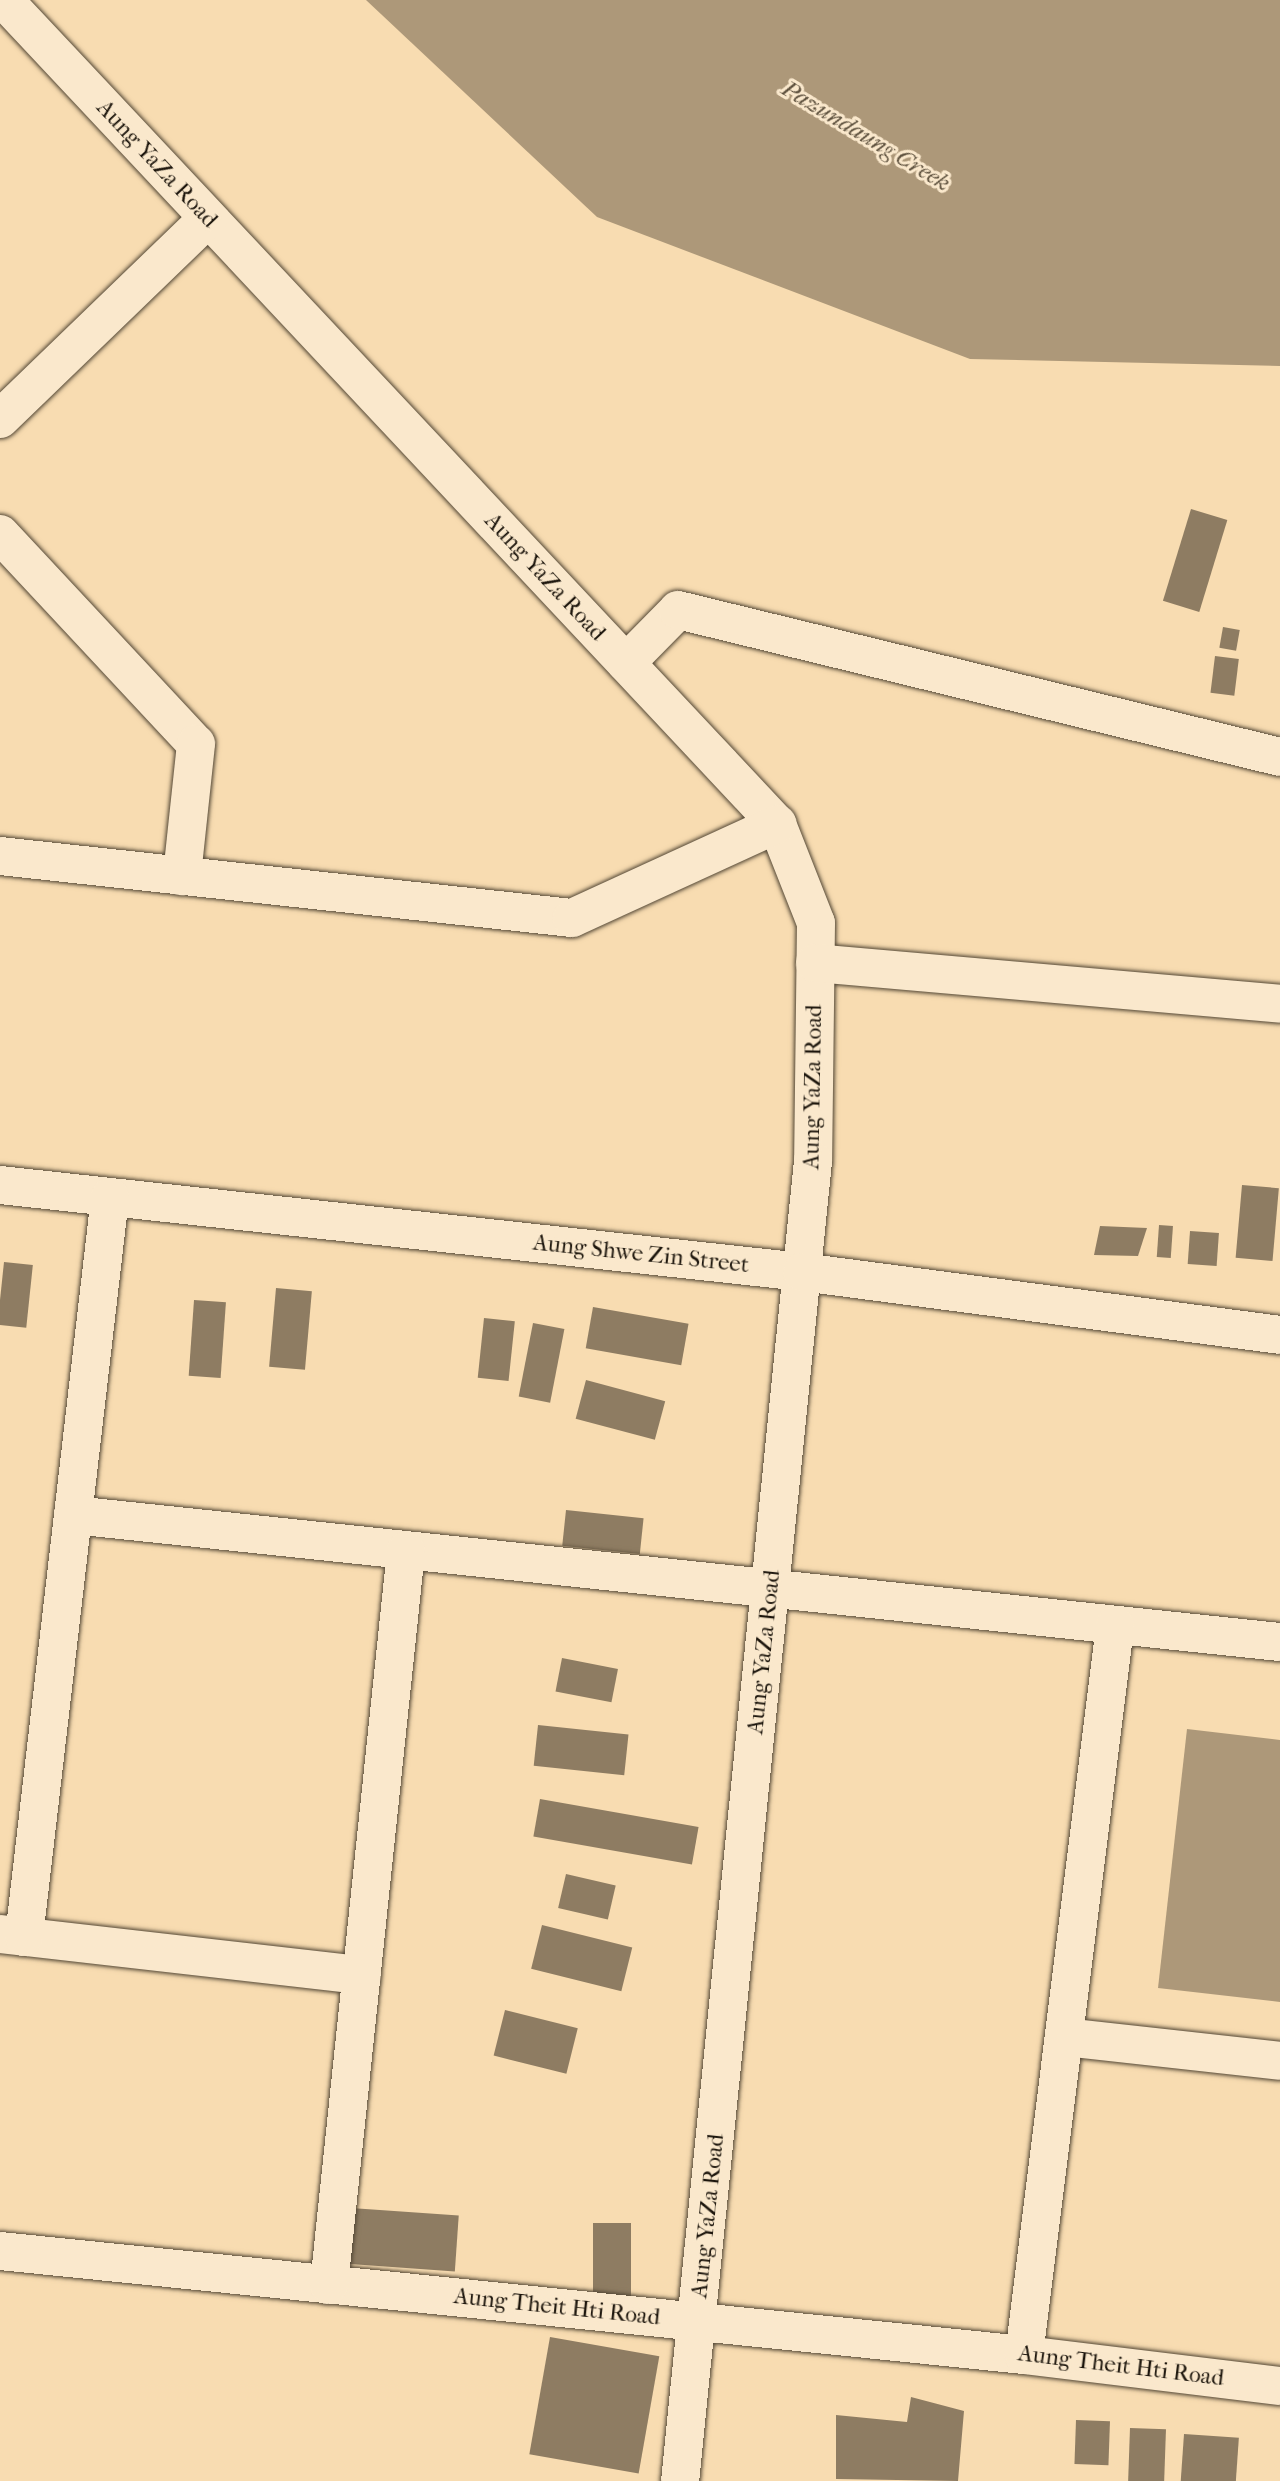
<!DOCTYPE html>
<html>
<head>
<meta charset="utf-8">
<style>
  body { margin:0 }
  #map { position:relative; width:1280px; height:2481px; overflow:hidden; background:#f8dcb1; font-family:"IM FELL French Canon",serif }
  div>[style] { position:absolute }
  .water>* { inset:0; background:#ad9879 }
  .building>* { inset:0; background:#8e7c62; transform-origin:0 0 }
  .roads { filter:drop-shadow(0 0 2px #534735) drop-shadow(0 0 2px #534735) }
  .street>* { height:38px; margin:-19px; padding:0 19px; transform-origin:19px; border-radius:19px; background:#fae8cc }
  span { translate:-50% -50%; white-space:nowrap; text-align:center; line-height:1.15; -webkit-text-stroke:6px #fae8cc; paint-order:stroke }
  .street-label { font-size:23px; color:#1c150c }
  .water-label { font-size:24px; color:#5d503d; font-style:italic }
</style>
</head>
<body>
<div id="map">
  <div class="water">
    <i style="clip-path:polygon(366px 0,1280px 0,1280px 366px,970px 359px,597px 217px)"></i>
    <i style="clip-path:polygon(1187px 1729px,1280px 1740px,1280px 2002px,1158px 1988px)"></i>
  </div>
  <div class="building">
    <i style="left:1191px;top:509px;width:38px;height:96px;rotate:17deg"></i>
    <i style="left:1223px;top:627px;width:17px;height:21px;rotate:10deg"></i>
    <i style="left:1215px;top:656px;width:24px;height:37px;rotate:7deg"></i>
    <i style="left:1242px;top:1185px;width:37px;height:73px;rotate:5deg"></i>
    <i style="left:1159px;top:1225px;width:14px;height:32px;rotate:4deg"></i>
    <i style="clip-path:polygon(1100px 1226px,1147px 1228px,1138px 1256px,1094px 1255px)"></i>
    <i style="left:1190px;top:1231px;width:29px;height:33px;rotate:4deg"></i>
    <i style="left:4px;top:1262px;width:29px;height:63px;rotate:6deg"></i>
    <i style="left:276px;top:1288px;width:36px;height:79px;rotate:5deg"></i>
    <i style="left:194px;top:1300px;width:32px;height:76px;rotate:4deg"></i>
    <i style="left:593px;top:1307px;width:97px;height:42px;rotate:10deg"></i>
    <i style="left:484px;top:1318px;width:31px;height:60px;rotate:6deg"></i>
    <i style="left:533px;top:1323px;width:32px;height:75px;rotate:11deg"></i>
    <i style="left:586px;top:1380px;width:82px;height:40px;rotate:15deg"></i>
    <i style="left:566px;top:1510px;width:78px;height:36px;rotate:6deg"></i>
    <i style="left:562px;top:1658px;width:57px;height:34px;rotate:11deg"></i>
    <i style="left:538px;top:1725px;width:91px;height:41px;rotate:6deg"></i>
    <i style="left:540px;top:1799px;width:161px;height:38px;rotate:10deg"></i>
    <i style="left:566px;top:1874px;width:51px;height:35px;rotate:13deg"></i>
    <i style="left:542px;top:1925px;width:93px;height:45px;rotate:14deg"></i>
    <i style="left:505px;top:2010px;width:75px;height:47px;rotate:14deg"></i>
    <i style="left:351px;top:2208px;width:108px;height:56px;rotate:4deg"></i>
    <i style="left:593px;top:2223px;width:38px;height:82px"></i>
    <i style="left:550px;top:2337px;width:111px;height:119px;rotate:10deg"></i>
    <i style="clip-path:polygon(911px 2397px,964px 2411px,958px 2481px,836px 2479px,836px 2415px,907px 2422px)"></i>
    <i style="left:1076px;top:2420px;width:34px;height:44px;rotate:2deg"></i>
    <i style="left:1130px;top:2428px;width:36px;height:53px;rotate:2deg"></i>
    <i style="left:1184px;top:2434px;width:55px;height:47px;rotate:4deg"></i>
  </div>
  <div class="roads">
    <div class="street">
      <i style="left:4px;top:0;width:1130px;rotate:46.83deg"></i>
      <i style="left:777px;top:824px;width:106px;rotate:68.5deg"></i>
      <i style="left:816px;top:923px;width:238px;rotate:90.7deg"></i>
      <i style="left:813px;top:1161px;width:1327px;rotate:95.75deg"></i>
      <i style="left:0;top:419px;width:289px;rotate:-44deg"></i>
      <i style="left:0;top:534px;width:287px;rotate:47deg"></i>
      <i style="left:196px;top:744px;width:133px;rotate:96.1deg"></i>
      <i style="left:626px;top:663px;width:74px;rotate:-45.5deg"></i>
      <i style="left:678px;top:610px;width:620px;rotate:13.72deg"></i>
      <i style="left:0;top:856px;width:575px;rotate:6.19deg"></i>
      <i style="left:572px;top:918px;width:226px;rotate:-24.6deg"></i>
      <i style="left:815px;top:963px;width:467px;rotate:5deg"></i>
      <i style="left:0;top:1185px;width:807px;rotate:6.19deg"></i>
      <i style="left:802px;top:1272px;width:482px;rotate:7.5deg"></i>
      <i style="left:73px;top:1515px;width:1214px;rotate:6.01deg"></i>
      <i style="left:0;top:1934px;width:364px;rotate:6.5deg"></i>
      <i style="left:24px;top:1937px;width:745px;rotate:-83.37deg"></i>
      <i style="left:1064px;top:2037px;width:217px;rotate:6.3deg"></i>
      <i style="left:0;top:2251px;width:1029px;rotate:5.8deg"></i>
      <i style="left:1024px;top:2355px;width:258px;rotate:6.9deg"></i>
      <i style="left:329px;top:2285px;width:738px;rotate:-84.01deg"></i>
      <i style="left:1024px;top:2355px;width:735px;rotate:-82.88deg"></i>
    </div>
  </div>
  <div class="street-label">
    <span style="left:157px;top:164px;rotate:47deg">Aung YaZa Road</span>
    <span style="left:545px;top:577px;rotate:47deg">Aung YaZa Road</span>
    <span style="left:813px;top:1087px;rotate:-89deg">Aung YaZa Road</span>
    <span style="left:641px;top:1254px;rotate:6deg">Aung Shwe Zin Street</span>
    <span style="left:764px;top:1652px;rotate:-84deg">Aung YaZa Road</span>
    <span style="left:708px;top:2216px;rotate:-84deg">Aung YaZa Road</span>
    <span style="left:557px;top:2307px;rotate:6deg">Aung Theit Hti Road</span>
    <span style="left:1121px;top:2366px;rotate:7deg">Aung Theit Hti Road</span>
  </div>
  <div class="water-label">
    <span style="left:866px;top:136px;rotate:31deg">Pazundaung Creek</span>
  </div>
</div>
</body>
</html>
